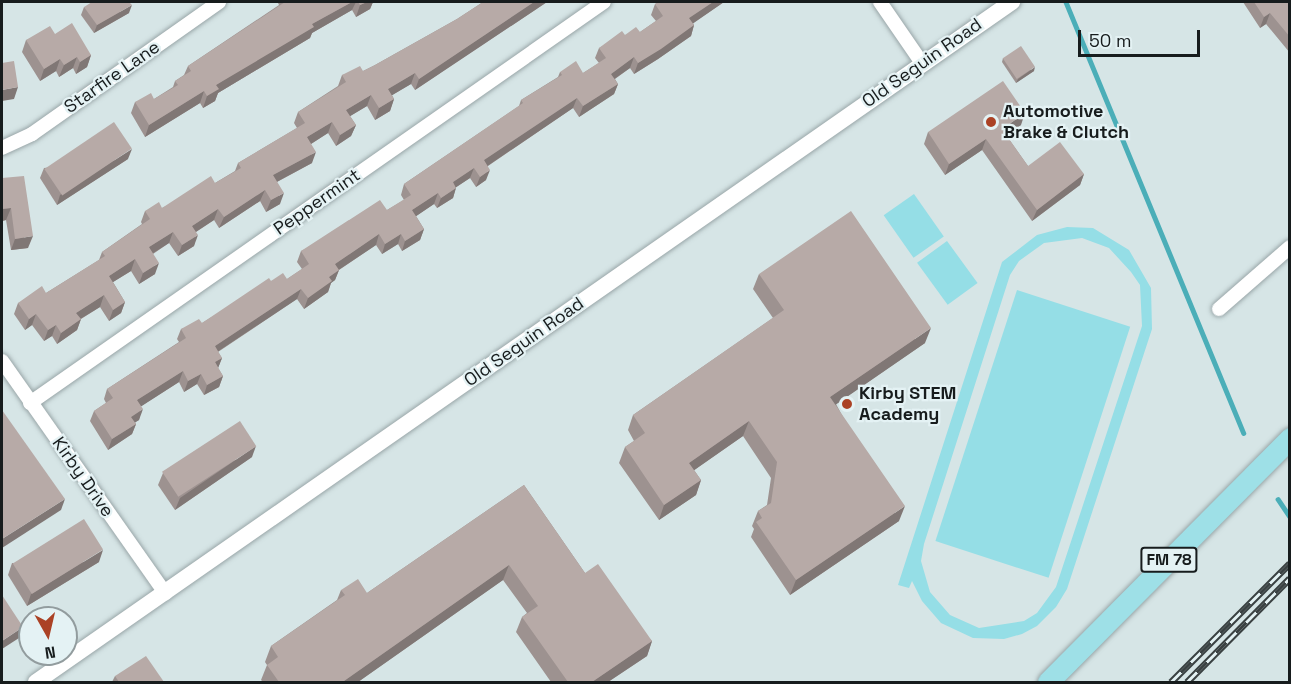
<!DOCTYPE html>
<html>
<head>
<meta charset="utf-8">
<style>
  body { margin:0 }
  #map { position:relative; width:1291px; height:684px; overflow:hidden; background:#d6e5e6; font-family:"Space Grotesk",sans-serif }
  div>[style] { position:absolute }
  .green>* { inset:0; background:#95dee6; transform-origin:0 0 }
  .stream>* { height:4.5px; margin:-2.25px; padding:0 2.25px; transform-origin:2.25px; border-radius:2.25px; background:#4baeb8 }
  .roads { filter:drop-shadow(0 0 2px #99a6a8) drop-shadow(0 0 2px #99a6a8) }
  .minor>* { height:14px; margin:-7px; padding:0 7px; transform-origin:7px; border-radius:7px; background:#fff }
  .tertiary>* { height:16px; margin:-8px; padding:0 8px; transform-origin:8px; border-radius:8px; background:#fff }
  .primary>* { height:21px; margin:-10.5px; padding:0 10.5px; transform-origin:10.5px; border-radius:10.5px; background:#9ee0e7 }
  .rail>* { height:7px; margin-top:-3.5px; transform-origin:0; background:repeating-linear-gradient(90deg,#e4f2f4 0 14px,#3a4142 0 28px); box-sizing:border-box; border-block:2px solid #3a4142 }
  .wall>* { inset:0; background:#9d9290 }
  .shaded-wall>* { inset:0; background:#807775 }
  .building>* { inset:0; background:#b7aaa7; transform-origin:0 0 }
  .dots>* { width:16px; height:16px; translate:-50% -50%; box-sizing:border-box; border:3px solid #e4f2f4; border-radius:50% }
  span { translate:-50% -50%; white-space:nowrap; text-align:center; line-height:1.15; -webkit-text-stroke:4.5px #e4f2f4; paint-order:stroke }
  .shield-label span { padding:2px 4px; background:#e4f2f4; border:2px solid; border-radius:4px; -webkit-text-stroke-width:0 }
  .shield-label { font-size:16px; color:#171c1d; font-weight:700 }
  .street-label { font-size:18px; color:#171c1d }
  .poi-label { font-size:18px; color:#171c1d; font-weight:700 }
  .left { translate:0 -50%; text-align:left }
  .frame { position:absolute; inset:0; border:3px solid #171c1d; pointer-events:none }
  .north { position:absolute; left:18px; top:606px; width:60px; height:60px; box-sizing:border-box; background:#e4f2f4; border:2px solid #929c9e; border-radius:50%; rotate:172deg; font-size:16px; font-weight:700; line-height:24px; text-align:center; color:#171c1d }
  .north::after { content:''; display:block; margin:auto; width:21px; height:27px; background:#ab4225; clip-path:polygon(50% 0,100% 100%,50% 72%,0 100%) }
  .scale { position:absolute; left:1078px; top:30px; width:122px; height:27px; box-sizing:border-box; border:3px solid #171c1d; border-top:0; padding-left:8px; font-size:18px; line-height:21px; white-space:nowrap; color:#171c1d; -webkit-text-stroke:4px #e4f2f4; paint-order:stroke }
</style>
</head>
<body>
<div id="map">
  <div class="green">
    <i style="left:914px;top:194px;width:52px;height:37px;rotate:55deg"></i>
    <i style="clip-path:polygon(evenodd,1067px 227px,1093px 228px,1129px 250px,1151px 288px,1152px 329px,1067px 589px,1056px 607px,1037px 626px,1022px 634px,1004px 639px,973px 638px,941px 623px,922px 601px,912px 581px,909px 588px,898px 585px,1002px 262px,1037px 235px,1067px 227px,1082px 238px,1109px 248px,1131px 272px,1140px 285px,1142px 326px,1056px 587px,1037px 613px,1024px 621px,979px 628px,950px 615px,930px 592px,921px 561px,924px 544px,1010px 275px,1019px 261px,1044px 243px,1082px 238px)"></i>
    <i style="left:947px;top:241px;width:52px;height:37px;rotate:54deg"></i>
    <i style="left:1017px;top:290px;width:119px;height:264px;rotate:18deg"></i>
  </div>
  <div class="stream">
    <i style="left:1066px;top:2px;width:466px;rotate:67.6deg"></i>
    <i style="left:1278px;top:499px;width:22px;rotate:56deg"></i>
  </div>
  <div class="roads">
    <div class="minor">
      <i style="left:880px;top:2px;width:74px;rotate:55.5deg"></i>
      <i style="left:2px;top:148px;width:33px;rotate:-25deg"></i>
      <i style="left:32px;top:134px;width:229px;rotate:-35.2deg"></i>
      <i style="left:1219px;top:309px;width:94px;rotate:-41.1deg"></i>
      <i style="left:2px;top:361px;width:284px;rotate:54.9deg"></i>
      <i style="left:30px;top:403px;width:700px;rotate:-34.94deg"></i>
    </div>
    <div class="tertiary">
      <i style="left:36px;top:682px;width:1190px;rotate:-34.87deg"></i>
    </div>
    <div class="primary">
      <i style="left:1048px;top:682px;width:344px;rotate:-45.2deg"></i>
    </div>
  </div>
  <div class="rail">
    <i style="left:1171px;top:682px;width:168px;rotate:-45deg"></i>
    <i style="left:1187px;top:682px;width:146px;rotate:-45.3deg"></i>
  </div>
  <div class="wall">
    <i style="clip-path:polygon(279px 2px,373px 2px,370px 9px,356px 17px,352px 10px,312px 33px,310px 38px,218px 93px,215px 101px,203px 108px,200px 103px,145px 137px,131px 113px,135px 102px,154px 99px,173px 87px,175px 81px,184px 75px,188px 66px,279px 5px,278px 3px)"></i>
    <i style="clip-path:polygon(483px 2px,547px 2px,415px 90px,411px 84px,392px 95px,394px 99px,390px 111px,375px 120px,367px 106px,350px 116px,356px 125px,351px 136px,336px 146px,328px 133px,311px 144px,312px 163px,277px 182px,280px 204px,266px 212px,260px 201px,219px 228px,214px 220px,196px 232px,194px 246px,178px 256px,169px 243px,153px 254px,155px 274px,139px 284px,131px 271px,113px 282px,125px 302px,121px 313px,109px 321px,100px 307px,81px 319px,77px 330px,57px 344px,52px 336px,44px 341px,32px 325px,25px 330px,14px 314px,18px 303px,46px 293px,99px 260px,102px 252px,142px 224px,141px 222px,145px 211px,162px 208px,215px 183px,235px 171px,238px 163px,297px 128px,294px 123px,298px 112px,338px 86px,342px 75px,363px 71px,375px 65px,457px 19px)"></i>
    <i style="clip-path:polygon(659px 2px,724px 2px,693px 23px,694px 25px,691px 36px,658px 59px,634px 74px,630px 68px,615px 79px,618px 84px,614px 94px,579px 117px,573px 108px,488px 166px,486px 180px,476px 187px,470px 178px,456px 187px,453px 198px,437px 208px,434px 204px,416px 216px,424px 229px,420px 240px,402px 251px,398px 244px,382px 254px,376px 245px,339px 270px,335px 280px,331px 283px,328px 292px,304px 309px,297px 299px,218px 352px,222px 358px,218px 368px,223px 376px,219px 387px,204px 395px,197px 384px,184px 392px,179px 382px,141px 406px,139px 420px,135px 422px,136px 424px,132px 434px,108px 450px,90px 421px,94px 411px,106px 403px,104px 399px,107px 389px,179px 342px,177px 339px,181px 329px,202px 323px,271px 281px,287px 279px,302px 269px,297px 262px,301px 251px,387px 210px,404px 200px,401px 195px,404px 184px,519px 106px,521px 100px,558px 77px,560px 72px,583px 73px,599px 63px,595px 58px,599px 48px,625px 35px,640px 32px,656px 21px,651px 15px,655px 4px)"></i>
    <i style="clip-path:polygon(1243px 2px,1287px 2px,1290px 5px,1290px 53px,1266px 24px,1260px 28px)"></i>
    <i style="clip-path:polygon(84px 7px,129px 13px,94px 33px,81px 15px)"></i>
    <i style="clip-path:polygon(55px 34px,91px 55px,87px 67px,76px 74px,73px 68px,59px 77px,56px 71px,40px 81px,22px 52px,26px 40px)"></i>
    <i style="clip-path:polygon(1003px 58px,1034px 71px,1016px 83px,1002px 62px)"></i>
    <i style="clip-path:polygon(1021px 125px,1006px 135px,1028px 166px,1084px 174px,1080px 185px,1032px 221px,982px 150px,945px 175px,924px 144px,928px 132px)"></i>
    <i style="clip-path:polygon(128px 159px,57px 205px,40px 178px,44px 168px)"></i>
    <i style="clip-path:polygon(2px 178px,28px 248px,11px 250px,6px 220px,2px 221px)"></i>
    <i style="clip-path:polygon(759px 274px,925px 343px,836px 404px,899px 521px,790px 595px,751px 537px,754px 529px,752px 526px,758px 511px,767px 505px,771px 478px,743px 436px,694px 470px,701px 480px,696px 495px,659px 520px,619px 463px,625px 447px,634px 441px,628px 430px,633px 415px,773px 318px,753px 289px)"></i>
    <i style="clip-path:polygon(252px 457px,175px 510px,158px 485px,163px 473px)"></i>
    <i style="clip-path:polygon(524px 485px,585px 573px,652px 641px,647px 656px,608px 682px,551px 682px,516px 632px,522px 617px,527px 613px,503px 580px,358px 682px,263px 682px,261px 680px,267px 665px,265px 662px,271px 646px,337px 600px,341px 590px,367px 593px)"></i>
    <i style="clip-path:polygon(99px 562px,27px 606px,8px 575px,12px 563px)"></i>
    <i style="clip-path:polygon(115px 676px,164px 682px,112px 682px)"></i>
  </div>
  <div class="shaded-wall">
    <i style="clip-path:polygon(352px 2px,356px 2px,352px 10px,312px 33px,310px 38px,218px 93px,215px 101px,203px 108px,207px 96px,216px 85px,312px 24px)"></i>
    <i style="clip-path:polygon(367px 2px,373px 2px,370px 9px,356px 17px,360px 5px)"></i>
    <i style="clip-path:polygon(534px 2px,547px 2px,415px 90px,419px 79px)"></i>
    <i style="clip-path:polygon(713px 2px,724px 2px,685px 29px,689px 18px)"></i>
    <i style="clip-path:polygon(132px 5px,129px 13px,94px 33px,97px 25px)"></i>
    <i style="clip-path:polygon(1270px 13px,1266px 24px,1260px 28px,1264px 17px)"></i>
    <i style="clip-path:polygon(694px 25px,691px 36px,658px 59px,634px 74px,638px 63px)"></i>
    <i style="clip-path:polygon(91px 55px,87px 67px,76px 74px,80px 62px)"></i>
    <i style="clip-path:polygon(77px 57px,73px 68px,59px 77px,64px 65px)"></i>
    <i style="clip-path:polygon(634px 57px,630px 68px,607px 84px,611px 74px)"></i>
    <i style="clip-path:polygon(60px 59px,56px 71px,40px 81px,44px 69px)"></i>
    <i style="clip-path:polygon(1035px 67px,1034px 71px,1016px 83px,1018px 79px)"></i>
    <i style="clip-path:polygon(415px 73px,411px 84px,384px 100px,388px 89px)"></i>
    <i style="clip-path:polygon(618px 84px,614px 94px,579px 117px,583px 106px)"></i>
    <i style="clip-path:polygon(18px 87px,14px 99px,2px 101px,2px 90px)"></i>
    <i style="clip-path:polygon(204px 91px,200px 103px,145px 137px,149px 125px)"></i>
    <i style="clip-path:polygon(371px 95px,367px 106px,342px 121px,346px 110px)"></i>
    <i style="clip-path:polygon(577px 98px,573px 108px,480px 171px,484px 160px)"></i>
    <i style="clip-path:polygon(394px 99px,390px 111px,375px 120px,379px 108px)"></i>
    <i style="clip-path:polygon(1025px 113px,1021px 125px,998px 140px,1002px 129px)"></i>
    <i style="clip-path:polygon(332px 122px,328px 133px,303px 149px,307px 137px)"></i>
    <i style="clip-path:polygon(356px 125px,351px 136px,336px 146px,340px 135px)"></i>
    <i style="clip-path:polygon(986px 139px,982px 150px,945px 175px,949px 164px)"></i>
    <i style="clip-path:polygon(132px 149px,128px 159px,57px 205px,60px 195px)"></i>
    <i style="clip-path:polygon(316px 152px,312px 163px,269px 186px,273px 175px)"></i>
    <i style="clip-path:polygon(474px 168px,470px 178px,449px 192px,453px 182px)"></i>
    <i style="clip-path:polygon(490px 170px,486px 180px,476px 187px,480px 177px)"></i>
    <i style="clip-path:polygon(1084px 174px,1080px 185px,1032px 221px,1037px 210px)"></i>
    <i style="clip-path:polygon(456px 188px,453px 198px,437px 208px,441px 198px)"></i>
    <i style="clip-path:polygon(265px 190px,260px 201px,219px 228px,224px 217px)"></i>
    <i style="clip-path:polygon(284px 193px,280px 204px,266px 212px,271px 200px)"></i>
    <i style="clip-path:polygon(438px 193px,434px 204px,409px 221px,412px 210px)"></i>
    <i style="clip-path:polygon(11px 208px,6px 220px,2px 221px,2px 209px)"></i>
    <i style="clip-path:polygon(218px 209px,214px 220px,188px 237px,192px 226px)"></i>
    <i style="clip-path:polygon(424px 229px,420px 240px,402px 251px,405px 241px)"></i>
    <i style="clip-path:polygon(173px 232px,169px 243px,144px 259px,149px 247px)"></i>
    <i style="clip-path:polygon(379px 234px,376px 245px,331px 275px,335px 264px)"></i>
    <i style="clip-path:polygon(401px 234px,398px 244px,382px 254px,385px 244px)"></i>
    <i style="clip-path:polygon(198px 235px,194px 246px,178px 256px,182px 245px)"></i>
    <i style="clip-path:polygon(33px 236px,28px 248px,11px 250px,15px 239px)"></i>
    <i style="clip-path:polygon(135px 259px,131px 271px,105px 287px,109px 276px)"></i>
    <i style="clip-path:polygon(159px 263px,155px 274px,139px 284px,143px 273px)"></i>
    <i style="clip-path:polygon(339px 270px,335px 280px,331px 283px,328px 292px,304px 309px,308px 298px,329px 277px)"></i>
    <i style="clip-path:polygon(301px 289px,297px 299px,211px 356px,215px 346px)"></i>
    <i style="clip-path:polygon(104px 295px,100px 307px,72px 324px,76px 313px)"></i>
    <i style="clip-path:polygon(125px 302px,121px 313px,109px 321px,113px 310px)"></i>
    <i style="clip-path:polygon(36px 314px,32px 325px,25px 330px,29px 319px)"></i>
    <i style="clip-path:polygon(81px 319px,77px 330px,57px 344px,61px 333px)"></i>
    <i style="clip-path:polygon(56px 325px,52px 336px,44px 341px,48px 330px)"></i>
    <i style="clip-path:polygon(931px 328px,925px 343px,825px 412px,830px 397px)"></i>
    <i style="clip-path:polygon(222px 358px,218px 368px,215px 362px)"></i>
    <i style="clip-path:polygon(183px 371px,179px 382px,134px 411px,137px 400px)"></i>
    <i style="clip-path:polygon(201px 374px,197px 384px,184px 392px,188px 381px)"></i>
    <i style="clip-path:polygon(223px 376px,219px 387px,204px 395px,207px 385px)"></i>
    <i style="clip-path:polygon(143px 409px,139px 420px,128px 427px,131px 417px)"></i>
    <i style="clip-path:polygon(749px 421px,743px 436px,683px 478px,689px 463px)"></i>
    <i style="clip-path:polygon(136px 424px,132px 434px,108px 450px,112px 439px)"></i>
    <i style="clip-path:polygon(256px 446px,252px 457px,175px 510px,180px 498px)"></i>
    <i style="clip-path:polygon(701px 480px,696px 495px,659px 520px,664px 505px)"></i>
    <i style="clip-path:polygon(65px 499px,61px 510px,2px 548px,2px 539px)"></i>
    <i style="clip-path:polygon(905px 506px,899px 521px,790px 595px,796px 580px)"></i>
    <i style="clip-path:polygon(103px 550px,99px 562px,27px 606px,31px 594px)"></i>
    <i style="clip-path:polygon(509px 565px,503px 580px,358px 682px,344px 682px,344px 681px)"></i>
    <i style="clip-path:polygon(23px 627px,19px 638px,2px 649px,2px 641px)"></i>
    <i style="clip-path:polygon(652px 641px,647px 656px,608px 682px,592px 682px)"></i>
  </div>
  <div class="building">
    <i style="clip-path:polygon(92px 2px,129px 2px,132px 5px,97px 25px,84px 7px)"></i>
    <i style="clip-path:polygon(285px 2px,352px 2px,312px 24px,314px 27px,216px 85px,219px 89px,207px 96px,204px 91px,149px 125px,135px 102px,151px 93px,154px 99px,178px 85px,175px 81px,191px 71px,188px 66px)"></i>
    <i style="clip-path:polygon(358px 2px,367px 2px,360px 5px)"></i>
    <i style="clip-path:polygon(483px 2px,534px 2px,419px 79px,415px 73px,388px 89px,394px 99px,379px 108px,371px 95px,346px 110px,356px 125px,340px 135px,332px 122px,307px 137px,316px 152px,273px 175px,284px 193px,271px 200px,265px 190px,224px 217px,218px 209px,192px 226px,198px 235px,182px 245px,173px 232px,149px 247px,159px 263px,143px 273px,135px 259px,109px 276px,125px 302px,113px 310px,104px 295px,76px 313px,81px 319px,61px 333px,56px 325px,48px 330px,36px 314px,29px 319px,18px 303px,42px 286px,46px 293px,105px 256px,102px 252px,150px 219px,145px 211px,159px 202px,162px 208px,211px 176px,215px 183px,241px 168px,238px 163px,305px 123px,298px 112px,346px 82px,342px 75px,360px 66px,363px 71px,375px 65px,457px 19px)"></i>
    <i style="clip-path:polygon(659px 2px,713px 2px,689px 18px,694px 25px,661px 49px,638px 63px,634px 57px,611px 74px,618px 84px,583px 106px,577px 98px,484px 160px,490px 170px,480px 177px,474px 168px,453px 182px,456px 188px,441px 198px,438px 193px,412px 210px,424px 229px,405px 241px,401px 234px,385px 244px,379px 234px,335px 264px,339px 270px,329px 277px,332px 281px,308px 298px,301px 289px,215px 346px,222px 358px,215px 362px,223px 376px,207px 385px,201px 374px,188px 381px,183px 371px,137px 400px,143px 409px,131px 417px,136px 424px,112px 439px,94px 411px,113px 398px,107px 389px,186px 338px,181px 329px,199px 319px,202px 323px,269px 278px,271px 281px,283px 273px,287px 279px,309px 264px,301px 251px,380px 200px,387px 210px,411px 195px,404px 184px,523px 103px,521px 100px,562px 75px,560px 72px,576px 61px,583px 73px,606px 58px,599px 48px,622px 31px,625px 35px,636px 27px,640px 32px,663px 16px,655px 4px)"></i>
    <i style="clip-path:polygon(1254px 2px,1287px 2px,1290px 5px,1290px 37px,1270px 13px,1264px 17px)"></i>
    <i style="clip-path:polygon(72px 23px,91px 55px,80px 62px,77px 57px,64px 65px,60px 59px,44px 69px,26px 40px,50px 26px,55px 34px)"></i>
    <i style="left:1021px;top:46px;width:25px;height:22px;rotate:56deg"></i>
    <i style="clip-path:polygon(14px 61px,18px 87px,2px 90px,2px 63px)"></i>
    <i style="clip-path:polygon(1003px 81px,1025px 113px,1002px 129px,1028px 166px,1060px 142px,1084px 174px,1037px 210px,986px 139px,949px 164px,928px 132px)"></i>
    <i style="left:114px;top:122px;width:32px;height:84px;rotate:56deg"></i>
    <i style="clip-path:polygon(24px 176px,33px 236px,15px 239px,11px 208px,2px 209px,2px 178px)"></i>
    <i style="clip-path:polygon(851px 211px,931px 328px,830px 397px,905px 506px,796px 580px,756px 522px,762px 518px,758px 511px,771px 503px,777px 462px,749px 421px,689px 463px,701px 480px,664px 505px,625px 447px,645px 433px,633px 415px,784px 310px,759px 274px)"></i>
    <i style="clip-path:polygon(2px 410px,65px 499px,2px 539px)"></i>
    <i style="left:240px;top:421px;width:30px;height:93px;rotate:57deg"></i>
    <i style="clip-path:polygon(524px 485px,585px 573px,598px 564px,652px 641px,592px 682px,568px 682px,522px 617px,538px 606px,509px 565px,344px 681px,346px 682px,279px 682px,267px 665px,278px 657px,271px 646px,345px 595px,341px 590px,358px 579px,367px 593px)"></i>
    <i style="left:84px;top:519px;width:36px;height:84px;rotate:58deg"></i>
    <i style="clip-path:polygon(2px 595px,23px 627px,2px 641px)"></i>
    <i style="clip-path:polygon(146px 656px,164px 682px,119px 682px,115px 676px)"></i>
  </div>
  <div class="dots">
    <i style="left:991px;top:122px;background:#ab4225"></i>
    <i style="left:847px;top:404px;background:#ab4225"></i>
  </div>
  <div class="shield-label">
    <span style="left:1169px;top:560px">FM 78</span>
  </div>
  <div class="street-label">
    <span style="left:922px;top:63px;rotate:-35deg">Old Seguin Road</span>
    <span style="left:112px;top:77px;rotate:-35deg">Starfire Lane</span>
    <span style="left:317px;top:202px;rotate:-35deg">Peppermint</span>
    <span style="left:524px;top:342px;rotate:-35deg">Old Seguin Road</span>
    <span style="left:83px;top:477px;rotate:55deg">Kirby Drive</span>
  </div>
  <div class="poi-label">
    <span class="left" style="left:1003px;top:122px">Automotive<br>Brake &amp; Clutch</span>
    <span class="left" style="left:859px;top:404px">Kirby STEM<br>Academy</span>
  </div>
  <div class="frame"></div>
  <div class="north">N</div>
  <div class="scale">50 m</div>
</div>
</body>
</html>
